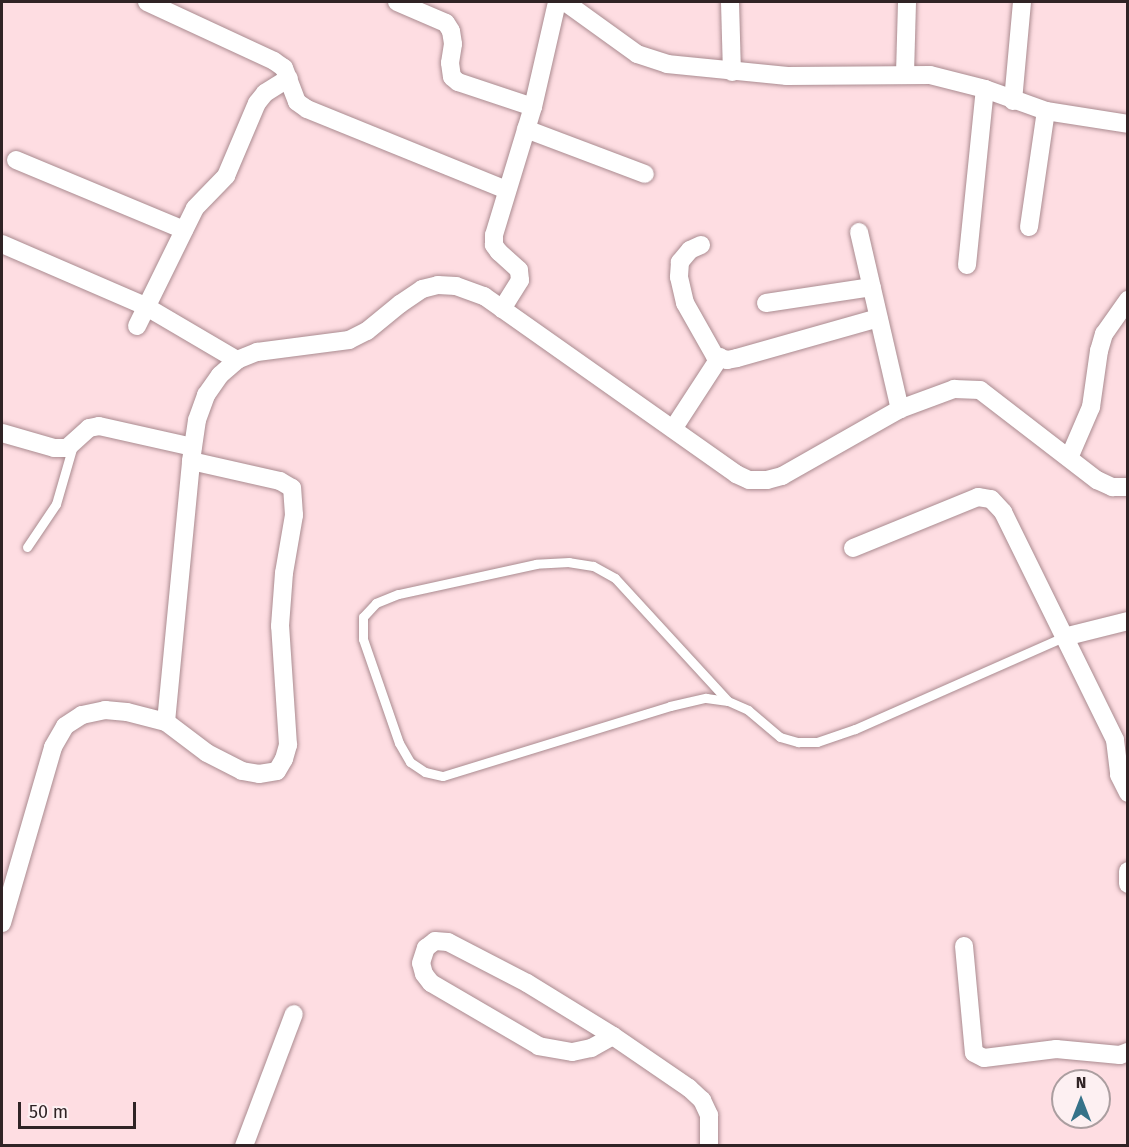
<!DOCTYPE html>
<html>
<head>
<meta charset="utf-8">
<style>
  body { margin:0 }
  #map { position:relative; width:1129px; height:1147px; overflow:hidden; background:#fedde2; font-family:"Fira Sans",sans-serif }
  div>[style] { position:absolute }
  .roads { filter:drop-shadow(0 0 2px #aa8b90) drop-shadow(0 0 2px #aa8b90) }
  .service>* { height:9px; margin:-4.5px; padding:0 4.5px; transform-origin:4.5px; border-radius:4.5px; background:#fff }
  .minor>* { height:18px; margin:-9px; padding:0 9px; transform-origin:9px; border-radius:9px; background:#fff }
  span { translate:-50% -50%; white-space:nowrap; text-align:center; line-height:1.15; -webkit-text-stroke:6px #fdf0f2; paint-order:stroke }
  .frame { position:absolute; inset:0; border:3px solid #302325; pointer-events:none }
  .north { position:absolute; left:1051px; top:1069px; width:60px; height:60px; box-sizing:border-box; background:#fdf0f2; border:2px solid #ab9ea0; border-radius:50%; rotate:0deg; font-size:16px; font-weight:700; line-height:24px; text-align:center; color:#302325 }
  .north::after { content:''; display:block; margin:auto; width:21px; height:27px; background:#367289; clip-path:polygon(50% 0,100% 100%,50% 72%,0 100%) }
  .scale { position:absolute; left:18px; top:1102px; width:118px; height:27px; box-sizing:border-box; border:3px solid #302325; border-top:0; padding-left:8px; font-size:18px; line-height:21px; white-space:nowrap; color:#302325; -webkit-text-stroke:4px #fdf0f2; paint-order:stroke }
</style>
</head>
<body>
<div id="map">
  <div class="roads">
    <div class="service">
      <i style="left:27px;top:547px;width:52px;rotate:-56deg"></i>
      <i style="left:56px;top:504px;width:61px;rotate:-73.9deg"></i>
      <i style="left:728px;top:701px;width:167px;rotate:-132.6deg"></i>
      <i style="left:615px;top:578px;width:25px;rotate:-151deg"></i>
      <i style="left:593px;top:566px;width:24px;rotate:-171deg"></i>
      <i style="left:569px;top:562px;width:33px;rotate:177deg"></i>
      <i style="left:536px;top:564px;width:141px;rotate:167.7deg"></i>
      <i style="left:398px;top:594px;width:24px;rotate:158deg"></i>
      <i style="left:376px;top:603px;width:19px;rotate:133deg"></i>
      <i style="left:363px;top:617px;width:22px;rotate:90deg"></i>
      <i style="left:363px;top:639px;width:110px;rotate:70.9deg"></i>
      <i style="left:399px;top:743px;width:22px;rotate:60deg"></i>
      <i style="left:410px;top:762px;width:18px;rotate:34deg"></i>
      <i style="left:425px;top:772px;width:18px;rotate:13deg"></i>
      <i style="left:443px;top:776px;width:238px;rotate:-17.1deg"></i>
      <i style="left:670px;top:706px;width:37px;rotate:-13deg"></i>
      <i style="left:706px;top:698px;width:22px;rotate:8deg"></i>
      <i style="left:728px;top:701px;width:22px;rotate:24deg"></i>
      <i style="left:748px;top:710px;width:42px;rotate:40.2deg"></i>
      <i style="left:780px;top:737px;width:19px;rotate:16deg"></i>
      <i style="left:798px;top:742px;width:19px"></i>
      <i style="left:817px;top:742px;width:40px;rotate:-18.9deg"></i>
      <i style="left:855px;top:729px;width:228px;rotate:-23.8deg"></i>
    </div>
    <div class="minor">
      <i style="left:147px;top:2px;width:140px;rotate:24.9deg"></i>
      <i style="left:274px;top:61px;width:12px;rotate:35deg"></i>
      <i style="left:284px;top:68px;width:36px;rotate:69deg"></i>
      <i style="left:297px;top:102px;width:12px;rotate:35deg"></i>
      <i style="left:307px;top:109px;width:215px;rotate:22.1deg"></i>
      <i style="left:397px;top:2px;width:53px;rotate:23.2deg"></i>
      <i style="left:446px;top:23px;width:9px;rotate:58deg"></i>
      <i style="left:451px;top:31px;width:13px;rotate:81deg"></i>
      <i style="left:453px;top:44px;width:19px;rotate:99deg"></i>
      <i style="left:450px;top:63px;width:14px;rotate:82deg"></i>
      <i style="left:452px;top:77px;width:8px;rotate:40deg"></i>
      <i style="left:458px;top:82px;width:79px;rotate:18.4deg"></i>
      <i style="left:565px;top:2px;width:89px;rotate:35.8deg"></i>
      <i style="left:637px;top:54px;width:32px;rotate:18deg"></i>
      <i style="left:667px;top:64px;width:121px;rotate:5.7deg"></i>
      <i style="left:787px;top:76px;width:143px;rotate:-0.4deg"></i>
      <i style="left:930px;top:75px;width:57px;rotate:14.3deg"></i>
      <i style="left:985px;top:89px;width:65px;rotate:19.8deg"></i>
      <i style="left:1046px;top:111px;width:83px;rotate:9deg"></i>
      <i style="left:730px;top:2px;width:70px;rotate:88.4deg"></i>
      <i style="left:905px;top:74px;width:72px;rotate:-88.4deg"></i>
      <i style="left:1013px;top:101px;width:99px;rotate:-84.8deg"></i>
      <i style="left:526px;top:129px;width:127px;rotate:20.7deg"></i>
      <i style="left:16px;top:160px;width:182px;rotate:22.6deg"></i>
      <i style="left:1029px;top:227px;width:117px;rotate:-81.7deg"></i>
      <i style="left:859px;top:232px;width:182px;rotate:77deg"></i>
      <i style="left:2px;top:244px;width:156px;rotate:23.4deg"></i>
      <i style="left:145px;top:306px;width:107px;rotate:30.4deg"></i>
      <i style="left:701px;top:245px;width:12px;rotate:156deg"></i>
      <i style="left:690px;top:250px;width:16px;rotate:130deg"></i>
      <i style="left:680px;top:262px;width:15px;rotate:94deg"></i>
      <i style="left:679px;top:277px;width:27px;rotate:77deg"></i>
      <i style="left:685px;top:303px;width:61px;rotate:60.5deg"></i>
      <i style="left:715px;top:356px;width:13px;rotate:18deg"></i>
      <i style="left:727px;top:360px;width:10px;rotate:-11deg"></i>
      <i style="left:737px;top:358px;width:147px;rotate:-15.8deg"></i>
      <i style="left:967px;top:265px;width:177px;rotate:-84.2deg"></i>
      <i style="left:766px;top:303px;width:107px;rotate:-8.6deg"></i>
      <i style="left:502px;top:309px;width:34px;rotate:-58deg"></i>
      <i style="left:520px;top:280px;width:10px;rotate:-96deg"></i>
      <i style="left:519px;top:270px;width:27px;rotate:-138deg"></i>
      <i style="left:499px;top:252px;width:9px;rotate:-126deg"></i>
      <i style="left:494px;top:245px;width:10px;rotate:-90deg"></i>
      <i style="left:494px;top:235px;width:134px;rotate:-73.1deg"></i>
      <i style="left:533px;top:107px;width:108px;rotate:-77.1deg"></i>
      <i style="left:137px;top:326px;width:131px;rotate:-63.8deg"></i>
      <i style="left:195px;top:208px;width:45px;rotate:-45.9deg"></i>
      <i style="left:226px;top:176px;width:79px;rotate:-67deg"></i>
      <i style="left:257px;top:103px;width:13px;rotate:-51deg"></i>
      <i style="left:265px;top:93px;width:28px;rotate:-32deg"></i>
      <i style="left:673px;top:429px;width:86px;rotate:-56.9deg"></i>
      <i style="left:2px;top:433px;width:54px;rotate:16.1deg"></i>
      <i style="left:54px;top:448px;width:13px"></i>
      <i style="left:67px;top:448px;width:30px;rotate:-42deg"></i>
      <i style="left:89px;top:428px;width:10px;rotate:-11deg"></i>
      <i style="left:99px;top:426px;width:96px;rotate:12.6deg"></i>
      <i style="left:1069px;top:458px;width:56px;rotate:-66.7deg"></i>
      <i style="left:1091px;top:407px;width:57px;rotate:-81.9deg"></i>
      <i style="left:1099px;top:351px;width:18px;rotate:-74deg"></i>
      <i style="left:1104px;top:334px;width:42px;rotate:-54.8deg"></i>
      <i style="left:853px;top:548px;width:135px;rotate:-22.2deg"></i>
      <i style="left:978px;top:497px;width:13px;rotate:9deg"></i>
      <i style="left:991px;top:499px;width:18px;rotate:47deg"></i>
      <i style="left:1003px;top:512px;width:254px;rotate:63.8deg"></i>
      <i style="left:1115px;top:740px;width:35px;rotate:83deg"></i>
      <i style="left:1119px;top:775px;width:20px;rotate:63deg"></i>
      <i style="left:1064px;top:637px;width:66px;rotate:-14deg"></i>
      <i style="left:166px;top:722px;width:262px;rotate:-84.5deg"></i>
      <i style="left:191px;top:461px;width:41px;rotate:-81.7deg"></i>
      <i style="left:197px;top:420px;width:27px;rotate:-70deg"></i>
      <i style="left:206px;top:395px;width:24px;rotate:-55deg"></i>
      <i style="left:220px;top:375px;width:23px;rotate:-41deg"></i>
      <i style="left:237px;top:360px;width:22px;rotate:-22deg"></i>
      <i style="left:257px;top:352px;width:93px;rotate:-7.4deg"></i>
      <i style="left:349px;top:340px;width:20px;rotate:-27deg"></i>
      <i style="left:367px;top:331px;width:43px;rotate:-39.3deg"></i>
      <i style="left:400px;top:304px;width:27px;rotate:-34deg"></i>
      <i style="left:422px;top:289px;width:16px;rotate:-14deg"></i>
      <i style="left:438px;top:285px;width:18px;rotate:3deg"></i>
      <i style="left:456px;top:286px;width:30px;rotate:20deg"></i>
      <i style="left:484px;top:296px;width:309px;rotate:35.2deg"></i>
      <i style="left:736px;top:474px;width:14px;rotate:25deg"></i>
      <i style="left:749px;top:480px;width:18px"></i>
      <i style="left:767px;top:480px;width:16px;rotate:-15deg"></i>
      <i style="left:782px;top:476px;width:136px;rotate:-29.6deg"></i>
      <i style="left:900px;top:409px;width:58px;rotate:-20.3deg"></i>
      <i style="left:954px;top:389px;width:26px;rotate:2deg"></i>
      <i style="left:980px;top:390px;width:148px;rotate:37.6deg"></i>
      <i style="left:1097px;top:480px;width:17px;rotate:25deg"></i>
      <i style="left:1112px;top:487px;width:16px"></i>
      <i style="left:1128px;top:871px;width:13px;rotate:90deg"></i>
      <i style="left:2px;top:923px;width:183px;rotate:-73.8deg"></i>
      <i style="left:53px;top:747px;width:24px;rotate:-60deg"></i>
      <i style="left:65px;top:726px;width:20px;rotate:-33deg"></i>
      <i style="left:82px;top:715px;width:24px;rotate:-12deg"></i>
      <i style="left:105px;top:710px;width:22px;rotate:5deg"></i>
      <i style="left:127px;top:712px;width:40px;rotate:14.4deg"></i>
      <i style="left:166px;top:722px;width:51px;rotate:37.1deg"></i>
      <i style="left:207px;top:753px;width:39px;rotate:27deg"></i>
      <i style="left:242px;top:771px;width:17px;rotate:10deg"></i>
      <i style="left:259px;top:774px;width:18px;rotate:-9deg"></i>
      <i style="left:277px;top:771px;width:14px;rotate:-60deg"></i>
      <i style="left:284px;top:759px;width:15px;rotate:-74deg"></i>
      <i style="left:288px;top:745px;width:119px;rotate:-93.8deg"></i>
      <i style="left:280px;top:626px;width:53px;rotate:-85.7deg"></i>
      <i style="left:284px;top:573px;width:59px;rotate:-80.2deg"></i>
      <i style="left:294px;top:515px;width:27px;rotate:-94deg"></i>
      <i style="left:292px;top:488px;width:14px;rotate:-150deg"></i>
      <i style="left:280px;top:481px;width:91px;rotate:-167.3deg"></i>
      <i style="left:964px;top:946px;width:107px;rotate:84.7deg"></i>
      <i style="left:974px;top:1053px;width:11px;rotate:27deg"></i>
      <i style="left:984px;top:1058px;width:73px;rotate:-7.1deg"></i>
      <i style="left:1056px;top:1049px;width:64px;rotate:5.4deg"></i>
      <i style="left:1120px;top:1055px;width:9px;rotate:-21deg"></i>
      <i style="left:613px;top:1036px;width:25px;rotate:151deg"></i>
      <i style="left:591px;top:1048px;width:19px;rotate:168deg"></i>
      <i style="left:572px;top:1052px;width:34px;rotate:-170deg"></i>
      <i style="left:539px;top:1046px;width:125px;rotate:-149.7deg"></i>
      <i style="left:431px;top:983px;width:11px;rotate:-128deg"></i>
      <i style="left:424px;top:974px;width:11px;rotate:-105deg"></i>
      <i style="left:421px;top:963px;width:16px;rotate:-72deg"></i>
      <i style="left:426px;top:948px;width:11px;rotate:-38deg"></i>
      <i style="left:435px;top:941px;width:13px;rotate:4deg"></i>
      <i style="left:448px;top:942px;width:89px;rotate:27.4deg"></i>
      <i style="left:527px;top:983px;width:101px;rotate:31.6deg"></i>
      <i style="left:613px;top:1036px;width:92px;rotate:34.4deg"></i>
      <i style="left:689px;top:1088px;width:18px;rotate:43deg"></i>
      <i style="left:702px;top:1100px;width:17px;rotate:65deg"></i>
      <i style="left:709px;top:1115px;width:31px;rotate:90deg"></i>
      <i style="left:244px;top:1146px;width:141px;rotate:-69.3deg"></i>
    </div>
  </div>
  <div class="frame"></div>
  <div class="north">N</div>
  <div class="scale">50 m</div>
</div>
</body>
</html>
